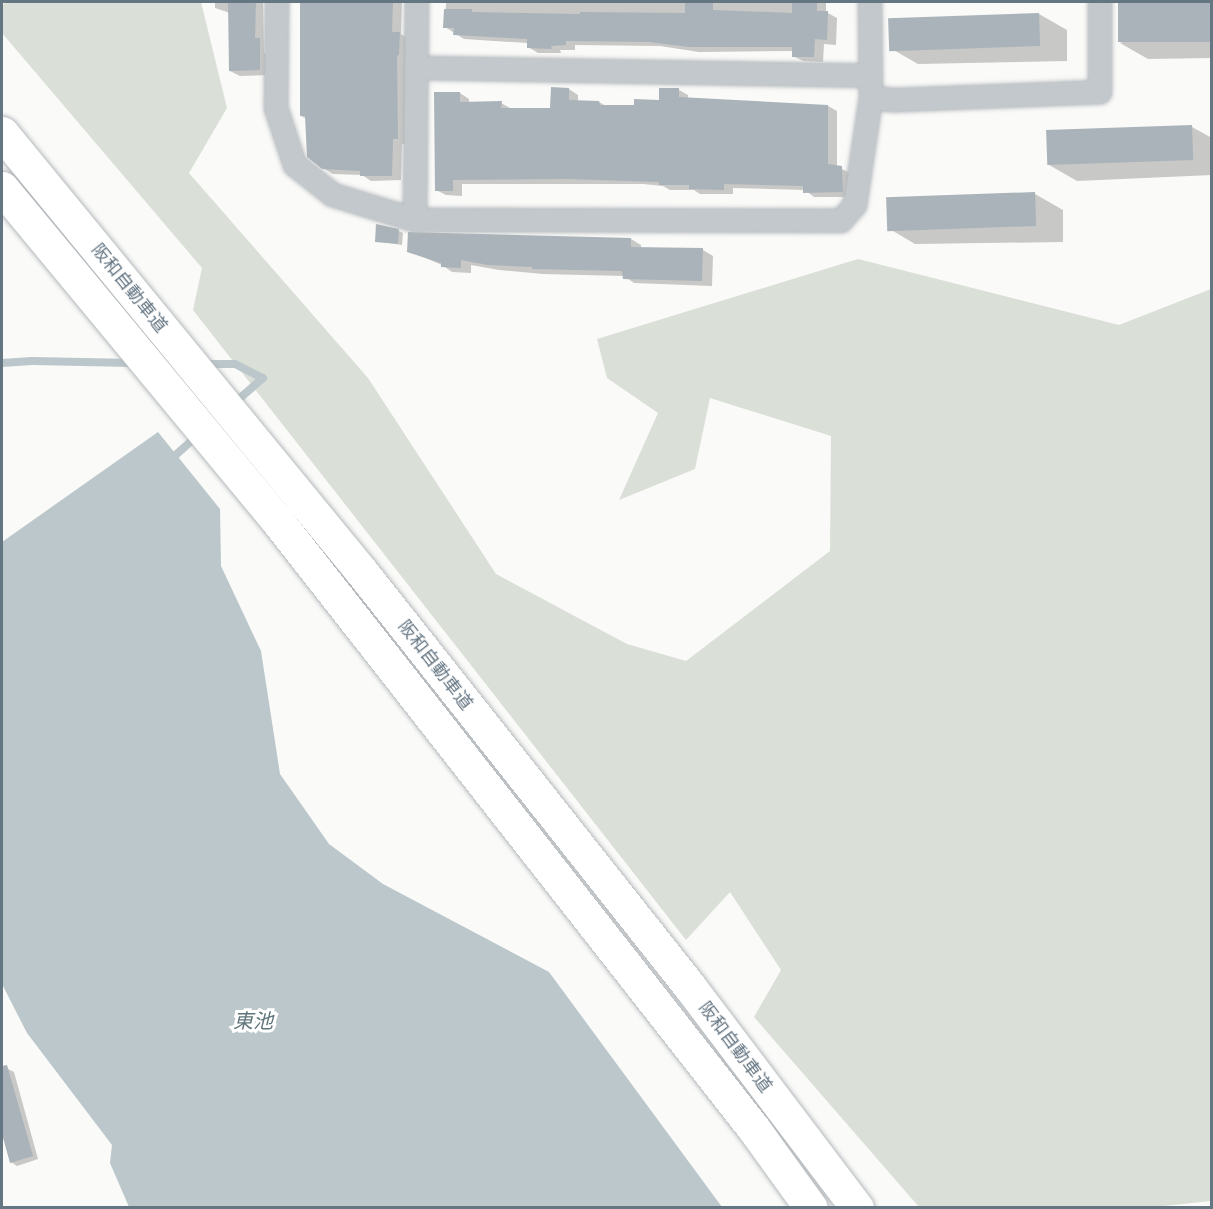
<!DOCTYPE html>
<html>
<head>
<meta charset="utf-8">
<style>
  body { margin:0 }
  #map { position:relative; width:1213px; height:1209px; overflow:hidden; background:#fafaf8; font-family:"IBM Plex Sans","Noto Sans JP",sans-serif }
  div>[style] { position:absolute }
  .green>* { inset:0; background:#dadfd7 }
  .water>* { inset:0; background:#bbc7cb }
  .shadow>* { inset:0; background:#0003 }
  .stream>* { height:8px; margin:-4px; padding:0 4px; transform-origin:4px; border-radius:4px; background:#bbc7cb }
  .building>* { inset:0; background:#aab3b9; transform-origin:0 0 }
  .roads { filter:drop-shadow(0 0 2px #b4b9bd) drop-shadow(0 0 2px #b4b9bd) }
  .minor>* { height:22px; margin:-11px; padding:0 11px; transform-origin:11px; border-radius:11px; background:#c3c8cc }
  .highway>* { height:33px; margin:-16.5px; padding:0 16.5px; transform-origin:16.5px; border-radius:16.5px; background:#fff }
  span { translate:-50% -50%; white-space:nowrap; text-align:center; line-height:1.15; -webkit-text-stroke:6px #fff; paint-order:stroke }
  .street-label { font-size:18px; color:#657683 }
  .water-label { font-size:20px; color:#60757c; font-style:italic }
  .frame { position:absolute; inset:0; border:3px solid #657683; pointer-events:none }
</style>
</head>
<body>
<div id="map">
  <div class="green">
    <i style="clip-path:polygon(6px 2px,201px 2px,227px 108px,189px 173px,368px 378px,496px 574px,627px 644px,686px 661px,830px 551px,831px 436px,710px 398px,695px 469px,619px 500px,658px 413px,607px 378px,597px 339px,858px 259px,1119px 325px,1211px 289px,1211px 1201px,1145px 1208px,919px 1207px,754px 1017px,781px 970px,730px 892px,686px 940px,193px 310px,202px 268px,2px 33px,2px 6px)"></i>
  </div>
  <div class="water">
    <i style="clip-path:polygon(158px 432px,220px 509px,221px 566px,261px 651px,280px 774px,329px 844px,383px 884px,549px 972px,722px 1207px,129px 1207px,110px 1163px,112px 1145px,27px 1033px,2px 984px,2px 542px)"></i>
  </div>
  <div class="shadow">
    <i style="clip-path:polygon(215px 2px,263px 2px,264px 53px,269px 56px,269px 75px,240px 76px,230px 71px,230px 13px,215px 8px)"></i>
    <i style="clip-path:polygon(302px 2px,402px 2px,401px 34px,409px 39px,407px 144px,402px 144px,401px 180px,371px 181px,362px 175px,333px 174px,323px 168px,307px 119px,301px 116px)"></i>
    <i style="clip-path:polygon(446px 2px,826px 2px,826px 12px,837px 18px,836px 45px,824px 44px,823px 62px,803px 61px,793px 56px,794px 51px,699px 52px,660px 46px,575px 45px,575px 50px,560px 50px,561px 53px,538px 53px,528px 47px,528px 43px,464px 39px,445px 27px)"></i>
    <i style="clip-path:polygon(1212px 3px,1212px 58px,1148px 59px,1120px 43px)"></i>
    <i style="clip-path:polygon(1039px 14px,1067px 30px,1067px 61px,918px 64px,890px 48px)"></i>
    <i style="clip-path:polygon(552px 89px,569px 89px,578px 95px,578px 102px,599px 102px,606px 106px,635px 107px,660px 101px,679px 90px,688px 95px,688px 99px,828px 106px,837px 111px,837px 167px,851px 173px,851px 197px,814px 197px,805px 190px,733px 188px,733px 194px,700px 194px,694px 190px,670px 190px,663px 186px,643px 184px,462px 184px,462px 196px,446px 195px,436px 190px,460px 93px,469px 99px,469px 103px,501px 103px,510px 108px,552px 110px)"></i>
    <i style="clip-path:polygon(1192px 127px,1212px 138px,1212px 175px,1077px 181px,1049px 165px)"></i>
    <i style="clip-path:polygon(1035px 194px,1063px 210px,1063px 242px,915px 244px,888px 228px)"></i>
    <i style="clip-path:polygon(399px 231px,403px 233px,402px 245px,376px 241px)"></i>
    <i style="clip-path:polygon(631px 239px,641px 245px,641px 249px,703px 250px,713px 256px,712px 286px,634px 283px,624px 276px,543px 274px,499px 270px,471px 265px,471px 273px,452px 272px,442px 265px,409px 251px)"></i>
    <i style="clip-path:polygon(8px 1069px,14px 1072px,38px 1159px,17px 1166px,11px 1162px,2px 1128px,2px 1071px)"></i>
  </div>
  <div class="stream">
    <i style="left:2px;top:363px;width:30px;rotate:-4deg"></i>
    <i style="left:32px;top:361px;width:101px;rotate:1.1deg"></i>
    <i style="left:205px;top:364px;width:30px"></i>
    <i style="left:235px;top:364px;width:31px;rotate:27deg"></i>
    <i style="left:263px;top:378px;width:38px;rotate:139deg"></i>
    <i style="left:169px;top:461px;width:39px;rotate:-42deg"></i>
  </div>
  <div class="building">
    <i style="clip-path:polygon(228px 2px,256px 2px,255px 38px,260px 38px,260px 70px,229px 71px)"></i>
    <i style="clip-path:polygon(300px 2px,393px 2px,392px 32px,400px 32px,399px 55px,397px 56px,398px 139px,393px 139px,392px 176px,360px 176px,360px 171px,322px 169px,307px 157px,305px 116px,300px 116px)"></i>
    <i style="clip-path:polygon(685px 2px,713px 2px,713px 10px,792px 13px,792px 2px,817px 2px,817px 11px,828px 11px,827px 40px,815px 39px,814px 57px,792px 57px,792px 47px,689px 47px,649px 42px,566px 41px,566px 45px,551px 46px,552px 49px,527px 48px,527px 39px,453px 35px,454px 28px,443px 28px,444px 9px,472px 9px,472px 12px,580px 14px,580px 12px,685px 13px)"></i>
    <i style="left:1212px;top:2px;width:40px;height:94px;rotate:90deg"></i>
    <i style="left:1039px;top:13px;width:33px;height:151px;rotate:88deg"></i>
    <i style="clip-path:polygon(551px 87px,569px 88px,569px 100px,599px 101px,600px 105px,634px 105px,634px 99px,659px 100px,659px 88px,679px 88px,679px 97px,828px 105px,828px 164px,842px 166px,843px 192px,803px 193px,803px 186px,724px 184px,724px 190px,689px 189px,689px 185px,659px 185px,659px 182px,568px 179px,453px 180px,453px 191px,435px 191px,434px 92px,460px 92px,460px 102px,502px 101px,501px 108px,550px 108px)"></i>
    <i style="left:1192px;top:125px;width:35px;height:146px;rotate:88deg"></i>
    <i style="left:1035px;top:192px;width:34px;height:149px;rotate:88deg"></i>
    <i style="clip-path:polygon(376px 224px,399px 229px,398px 244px,375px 242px)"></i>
    <i style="clip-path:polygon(408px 232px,631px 238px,631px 247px,703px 248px,702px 281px,623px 279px,622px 271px,532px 269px,532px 267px,488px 265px,461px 260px,461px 268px,441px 267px,441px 263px,407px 252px)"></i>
    <i style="clip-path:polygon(7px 1065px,33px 1156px,10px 1163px,2px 1134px,2px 1066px)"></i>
  </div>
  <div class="roads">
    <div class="minor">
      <i style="left:277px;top:2px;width:106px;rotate:90.5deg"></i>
      <i style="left:276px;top:108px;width:60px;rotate:71.6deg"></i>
      <i style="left:295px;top:165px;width:48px;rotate:38.3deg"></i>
      <i style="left:333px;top:195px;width:86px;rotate:17deg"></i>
      <i style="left:415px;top:220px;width:426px;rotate:0.1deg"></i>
      <i style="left:841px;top:221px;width:21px;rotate:-49deg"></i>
      <i style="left:855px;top:205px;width:108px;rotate:-81.5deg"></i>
      <i style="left:871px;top:98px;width:25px;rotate:5deg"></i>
      <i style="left:896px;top:100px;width:204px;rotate:-2.2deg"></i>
      <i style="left:1100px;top:92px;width:90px;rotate:-90deg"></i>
      <i style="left:870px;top:2px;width:89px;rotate:89.4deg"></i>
      <i style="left:417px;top:68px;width:454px;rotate:1deg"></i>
      <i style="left:415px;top:220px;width:218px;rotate:-89.5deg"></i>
    </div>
    <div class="highway">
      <i style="left:2px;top:133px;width:566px;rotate:50.66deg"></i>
      <i style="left:361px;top:571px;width:530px;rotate:51.66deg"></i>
      <i style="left:690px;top:987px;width:277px;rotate:52.9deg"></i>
      <i style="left:2px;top:188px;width:430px;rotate:50.4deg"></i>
      <i style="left:276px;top:519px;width:775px;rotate:51.92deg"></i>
      <i style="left:754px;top:1129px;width:97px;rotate:54.2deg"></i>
    </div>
  </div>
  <div class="street-label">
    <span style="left:129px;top:288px;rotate:51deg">阪和自動車道</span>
    <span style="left:435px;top:665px;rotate:52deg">阪和自動車道</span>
    <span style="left:735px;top:1047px;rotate:53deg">阪和自動車道</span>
  </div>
  <div class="water-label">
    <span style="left:253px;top:1020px">東池</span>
  </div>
  <div class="frame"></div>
</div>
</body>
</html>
